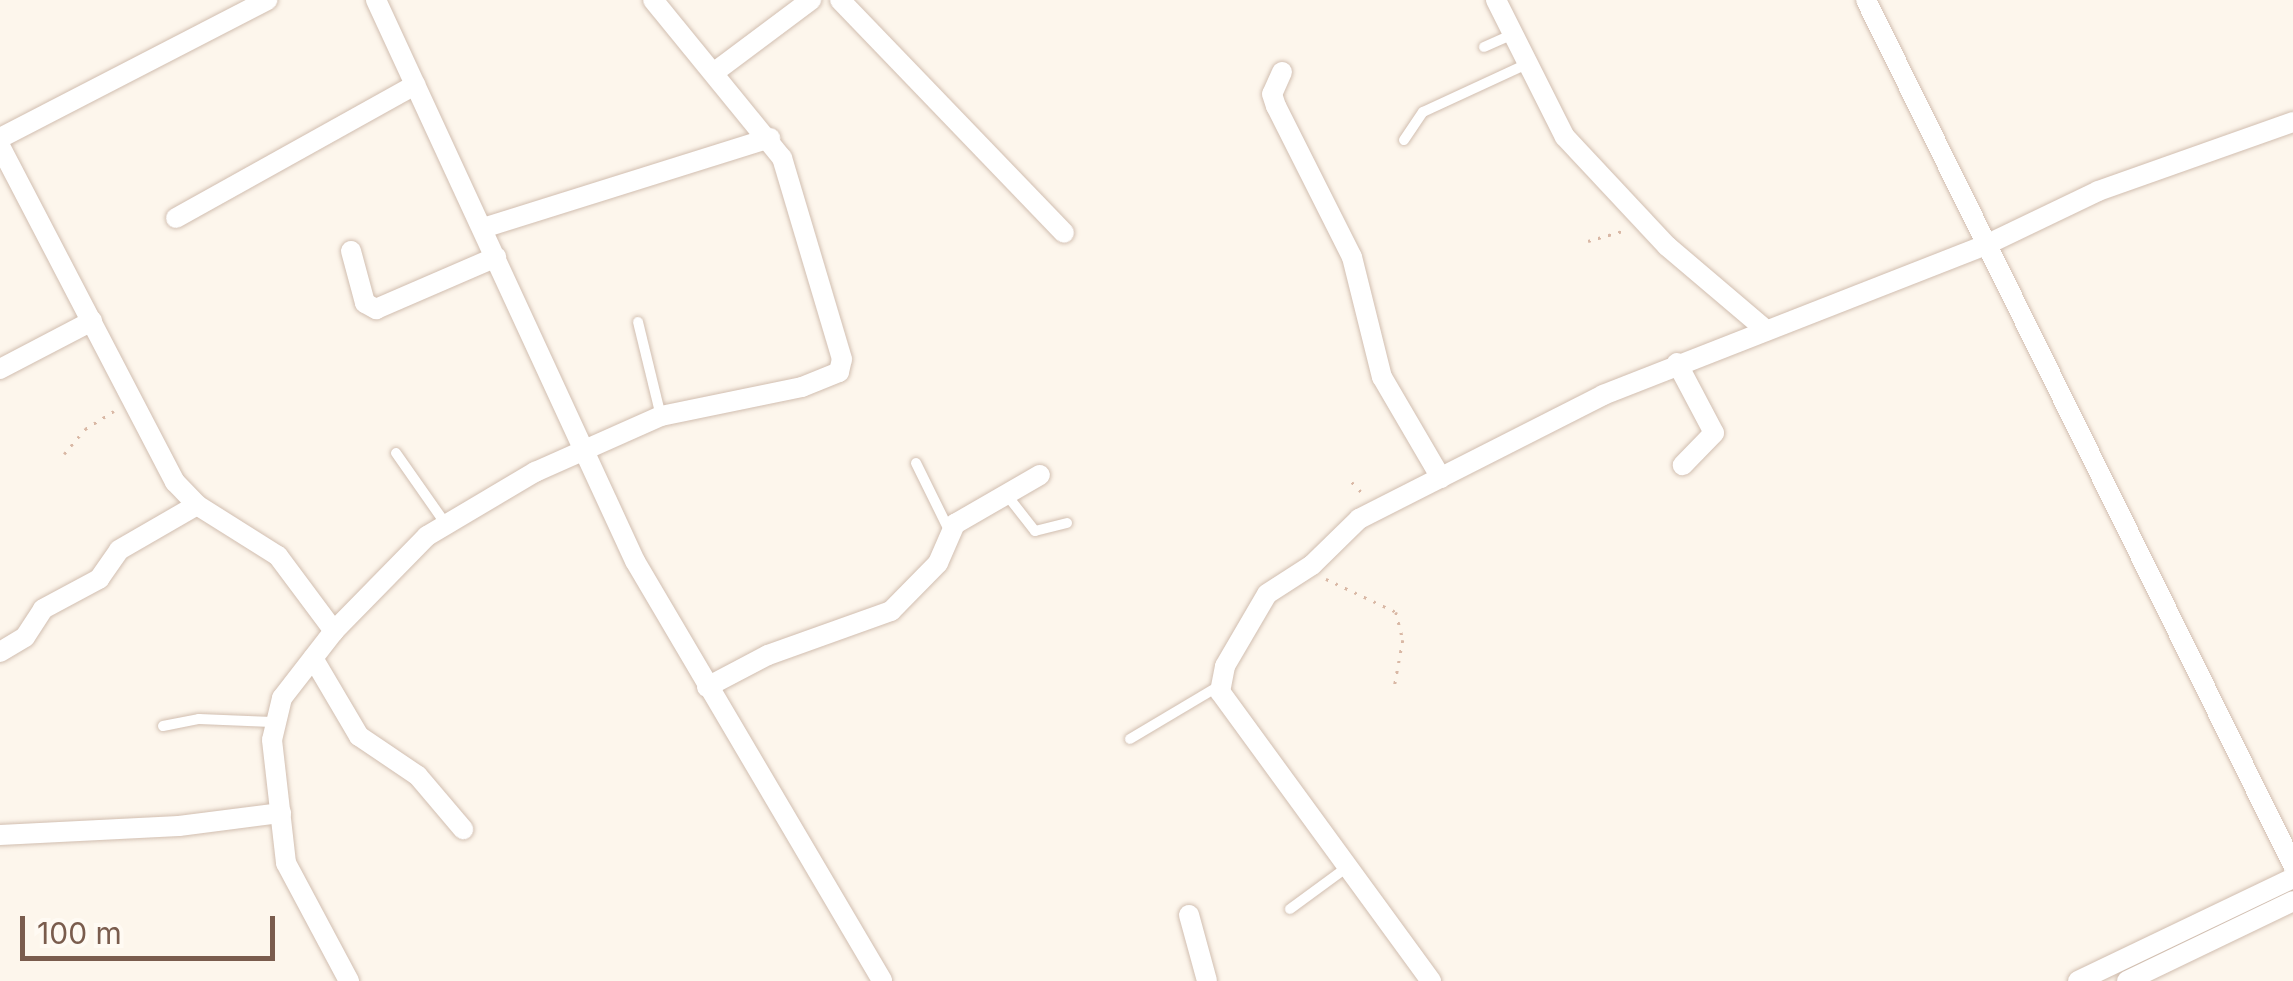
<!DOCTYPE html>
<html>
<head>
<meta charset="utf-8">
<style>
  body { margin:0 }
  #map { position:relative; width:2293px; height:981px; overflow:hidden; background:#fdf6ec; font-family:Inter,sans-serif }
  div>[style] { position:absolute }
  .path>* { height:2.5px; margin-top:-1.25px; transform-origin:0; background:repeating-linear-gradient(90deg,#d9b8a5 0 2.5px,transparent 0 10.5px) }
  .roads { filter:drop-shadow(0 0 2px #d1beb0) drop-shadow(0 0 2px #d1beb0) }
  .service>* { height:10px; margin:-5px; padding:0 5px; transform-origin:5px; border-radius:5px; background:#fff }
  .minor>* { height:20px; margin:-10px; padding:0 10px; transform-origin:10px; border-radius:10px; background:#fff }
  span { translate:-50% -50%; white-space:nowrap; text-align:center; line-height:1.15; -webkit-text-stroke:8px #fffaf3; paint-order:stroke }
  .scale { position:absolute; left:20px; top:916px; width:255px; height:45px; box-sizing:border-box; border:5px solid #7a5c4d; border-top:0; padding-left:12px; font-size:30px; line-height:35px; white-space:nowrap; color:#7a5c4d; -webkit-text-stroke:8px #fffaf3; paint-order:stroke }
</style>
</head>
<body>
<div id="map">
  <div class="path">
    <i style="left:1588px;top:241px;width:37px;rotate:-16deg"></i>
    <i style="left:64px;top:454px;width:33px;rotate:-50deg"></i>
    <i style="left:85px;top:429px;width:34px;rotate:-32deg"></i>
    <i style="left:1352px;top:482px;width:18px;rotate:47deg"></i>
    <i style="left:1326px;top:579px;width:77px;rotate:25.2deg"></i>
    <i style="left:1396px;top:612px;width:29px;rotate:76deg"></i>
    <i style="left:1403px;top:640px;width:45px;rotate:100.3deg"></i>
  </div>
  <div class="roads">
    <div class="service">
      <i style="left:1484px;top:47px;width:32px;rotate:-24deg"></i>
      <i style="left:1404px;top:140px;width:34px;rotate:-56deg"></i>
      <i style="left:1423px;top:112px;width:115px;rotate:-24.8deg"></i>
      <i style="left:638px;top:322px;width:97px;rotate:76.3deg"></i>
      <i style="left:396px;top:453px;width:85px;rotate:55deg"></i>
      <i style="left:916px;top:463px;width:75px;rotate:63.8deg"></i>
      <i style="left:1006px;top:494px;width:47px;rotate:51.9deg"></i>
      <i style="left:1035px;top:531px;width:33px;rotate:-14deg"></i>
      <i style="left:163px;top:726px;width:37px;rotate:-11deg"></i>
      <i style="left:199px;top:719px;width:73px;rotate:2.4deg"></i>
      <i style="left:1130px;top:739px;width:104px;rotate:-30.8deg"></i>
      <i style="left:1290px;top:909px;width:69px;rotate:-36.2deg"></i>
    </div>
    <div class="minor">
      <i style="left:376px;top:0;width:618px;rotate:65.22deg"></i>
      <i style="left:635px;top:561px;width:487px;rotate:59.5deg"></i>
      <i style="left:840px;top:0;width:323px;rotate:46.1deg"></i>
      <i style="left:1496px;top:0;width:153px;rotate:63.3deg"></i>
      <i style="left:1565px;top:137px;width:149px;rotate:46.9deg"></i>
      <i style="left:1667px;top:246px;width:128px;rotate:40.3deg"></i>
      <i style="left:1866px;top:0;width:965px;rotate:63.73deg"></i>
      <i style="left:716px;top:71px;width:119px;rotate:-36.8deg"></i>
      <i style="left:1282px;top:72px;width:24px;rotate:114deg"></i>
      <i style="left:1272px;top:94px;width:13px;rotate:72deg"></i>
      <i style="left:1276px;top:106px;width:169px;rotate:63.3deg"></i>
      <i style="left:1352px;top:257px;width:124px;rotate:76deg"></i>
      <i style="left:1382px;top:377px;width:117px;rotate:59.7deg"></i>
      <i style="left:0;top:138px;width:301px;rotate:-27.3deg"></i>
      <i style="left:0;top:146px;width:379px;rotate:62.5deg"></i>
      <i style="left:175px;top:482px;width:32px;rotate:46deg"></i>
      <i style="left:197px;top:505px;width:96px;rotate:32.2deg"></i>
      <i style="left:278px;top:556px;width:94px;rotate:53.3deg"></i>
      <i style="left:334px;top:631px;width:85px;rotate:127.8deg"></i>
      <i style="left:282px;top:698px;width:43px;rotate:103.4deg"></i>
      <i style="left:272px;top:740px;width:124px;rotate:83.5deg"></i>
      <i style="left:286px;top:863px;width:134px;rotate:61.9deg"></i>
      <i style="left:176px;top:218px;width:274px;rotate:-29.1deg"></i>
      <i style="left:483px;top:228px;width:301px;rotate:-17.4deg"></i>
      <i style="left:351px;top:251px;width:54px;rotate:74.9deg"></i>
      <i style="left:365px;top:303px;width:13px;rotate:29deg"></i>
      <i style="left:376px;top:309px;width:131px;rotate:-23.4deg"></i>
      <i style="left:1677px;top:363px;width:79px;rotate:62.1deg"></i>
      <i style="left:1714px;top:433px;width:45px;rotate:134.1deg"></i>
      <i style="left:0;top:369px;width:104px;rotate:-27.6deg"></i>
      <i style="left:334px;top:631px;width:133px;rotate:-45.6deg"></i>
      <i style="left:427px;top:536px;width:126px;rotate:-30.7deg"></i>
      <i style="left:535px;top:472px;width:138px;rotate:-24deg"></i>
      <i style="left:661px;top:416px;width:144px;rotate:-11.6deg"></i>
      <i style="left:802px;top:387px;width:40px;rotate:-22deg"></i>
      <i style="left:839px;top:372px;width:13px;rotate:-77deg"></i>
      <i style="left:842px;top:359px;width:210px;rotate:-106.6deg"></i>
      <i style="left:782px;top:158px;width:204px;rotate:-129.2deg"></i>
      <i style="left:0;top:652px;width:29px;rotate:-31deg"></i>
      <i style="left:25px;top:637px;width:33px;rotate:-57deg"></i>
      <i style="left:43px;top:609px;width:64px;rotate:-28.2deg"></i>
      <i style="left:99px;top:579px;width:35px;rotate:-55deg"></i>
      <i style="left:119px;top:550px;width:90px;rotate:-30deg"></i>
      <i style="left:313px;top:658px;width:91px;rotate:59.5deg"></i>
      <i style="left:359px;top:736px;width:71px;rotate:34.1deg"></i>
      <i style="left:418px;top:776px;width:70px;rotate:49.7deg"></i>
      <i style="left:707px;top:687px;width:69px;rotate:-27.7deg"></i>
      <i style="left:768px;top:655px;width:131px;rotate:-19.7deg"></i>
      <i style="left:891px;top:611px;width:67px;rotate:-45.6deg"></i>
      <i style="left:938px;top:563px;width:43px;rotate:-66.4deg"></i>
      <i style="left:955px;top:524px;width:98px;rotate:-30deg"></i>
      <i style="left:0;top:835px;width:179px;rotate:-2.9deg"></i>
      <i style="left:179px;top:826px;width:103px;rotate:-7.3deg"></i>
      <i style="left:1189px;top:915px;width:68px;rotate:74.7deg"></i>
      <i style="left:1431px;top:981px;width:358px;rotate:-126.1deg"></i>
      <i style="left:1220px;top:692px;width:26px;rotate:-79deg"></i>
      <i style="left:1225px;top:666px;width:83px;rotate:-59.7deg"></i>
      <i style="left:1267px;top:594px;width:54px;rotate:-32.8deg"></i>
      <i style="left:1312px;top:565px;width:66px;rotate:-44.4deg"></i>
      <i style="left:1359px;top:519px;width:274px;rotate:-26.9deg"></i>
      <i style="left:1603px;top:395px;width:411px;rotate:-21.4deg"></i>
      <i style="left:1986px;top:245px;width:124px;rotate:-25.7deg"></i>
      <i style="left:2098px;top:191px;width:207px;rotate:-19.5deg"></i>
      <i style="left:2078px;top:981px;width:238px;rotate:-25.6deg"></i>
      <i style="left:2127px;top:981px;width:184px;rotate:-25.7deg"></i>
    </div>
  </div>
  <div class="scale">100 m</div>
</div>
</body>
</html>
